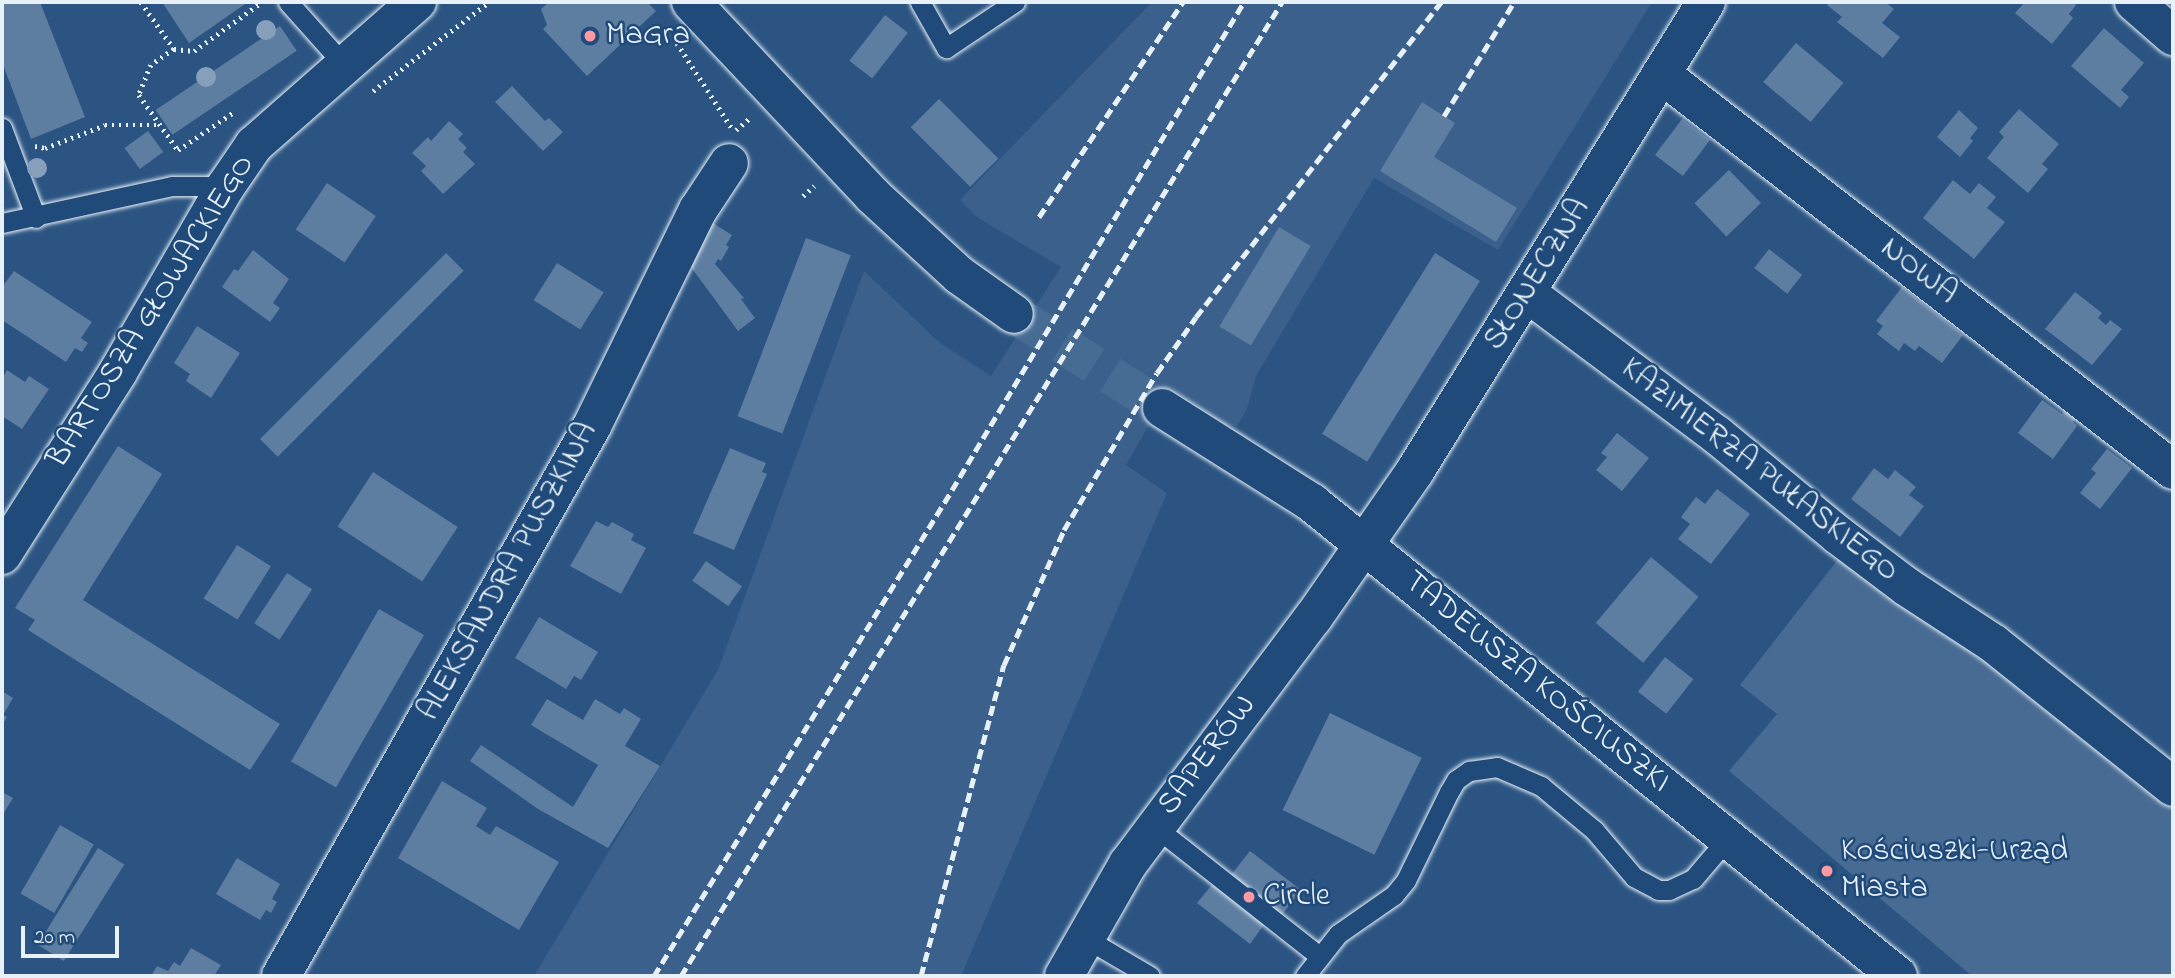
<!DOCTYPE html>
<html>
<head>
<meta charset="utf-8">
<style>
  body { margin:0 }
  #map { position:relative; width:2175px; height:978px; overflow:hidden; background:#2b5482; font-family:"Indie Flower",sans-serif }
  div>[style] { position:absolute }
  .built>* { inset:0; background:#3a608b }
  .green>* { inset:0; background:#476b93 }
  .building>* { inset:0; background:#5d7da1; transform-origin:0 0 }
  .secondary-tunnel>* { height:38px; margin-top:-19px; transform-origin:0; background:repeating-linear-gradient(90deg,#476c94 0 38px,transparent 0 57px) }
  .path>* { height:4.5px; margin-top:-2.25px; transform-origin:0; background:repeating-linear-gradient(90deg,#e8f1f8 0 2px,transparent 0 7px) }
  .roads { filter:drop-shadow(0 0 2px #e8f1f8) drop-shadow(0 0 2px #e8f1f8) }
  .lane>* { height:19px; margin:-9.5px; padding:0 9.5px; transform-origin:9.5px; border-radius:9.5px; background:#1f4a7a }
  .street>* { height:38px; margin:-19px; padding:0 19px; transform-origin:19px; border-radius:19px; background:#1f4a7a }
  .secondary>* { height:38px; margin:-19px; padding:0 19px; transform-origin:19px; border-radius:19px; background:#1f4a7a }
  .rail>* { height:5px; margin-top:-2.5px; transform-origin:0; background:repeating-linear-gradient(90deg,#e8f1f8 0 10px,transparent 0 15px) }
  .trees>* { width:20px; height:20px; margin:-10px; border-radius:50%; background:#869fbb }
  .dots>* { width:19px; height:19px; translate:-50% -50%; box-sizing:border-box; border:4px solid #1f4a7a; border-radius:50% }
  span { translate:-50% -50%; white-space:nowrap; text-align:center; line-height:1.15; -webkit-text-stroke:5px #1f4a7a; paint-order:stroke }
  .poi-label { font-size:32px; color:#e8f1f8 }
  .left { translate:0 -50%; text-align:left }
  .street-label { font-size:32px; color:#e8f1f8 }
  .frame { position:absolute; inset:0; border:4px solid #e8f1f8; pointer-events:none }
  .scale { position:absolute; left:21px; top:926px; width:98px; height:32px; box-sizing:border-box; border:4px solid #e8f1f8; border-top:0; padding-left:9px; font-size:21px; line-height:24px; white-space:nowrap; color:#e8f1f8; -webkit-text-stroke:5px #1f4a7a; paint-order:stroke }
</style>
</head>
<body>
<div id="map">
  <div class="built">
    <i style="clip-path:polygon(1152px 2px,1652px 2px,1498px 250px,1374px 178px,1256px 376px,1247px 409px,1237px 426px,1224px 424px,1171px 387px,1126px 465px,1167px 493px,961px 976px,534px 976px,718px 670px,864px 271px,940px 343px,991px 376px,1061px 267px,978px 218px,960px 200px)"></i>
  </div>
  <div class="green">
    <i style="clip-path:polygon(1847px 548px,2173px 801px,2173px 976px,1972px 976px,1729px 771px,1777px 714px,1740px 685px)"></i>
  </div>
  <div class="building">
    <i style="clip-path:polygon(2px 2px,40px 2px,85px 117px,31px 139px,2px 62px)"></i>
    <i style="clip-path:polygon(162px 2px,244px 2px,245px 4px,189px 43px)"></i>
    <i style="clip-path:polygon(549px 2px,647px 2px,656px 11px,587px 76px,543px 29px,547px 25px,541px 9px)"></i>
    <i style="clip-path:polygon(1829px 2px,1885px 2px,1894px 9px,1882px 23px,1900px 37px,1883px 58px,1837px 22px,1842px 17px,1827px 5px)"></i>
    <i style="clip-path:polygon(2025px 2px,2073px 2px,2076px 5px,2069px 14px,2073px 18px,2052px 44px,2015px 13px)"></i>
    <i style="left:885px;top:15px;width:29px;height:58px;rotate:38deg"></i>
    <i style="left:280px;top:26px;width:30px;height:150px;rotate:56deg"></i>
    <i style="clip-path:polygon(2104px 28px,2144px 63px,2121px 90px,2129px 97px,2120px 108px,2071px 66px)"></i>
    <i style="left:1796px;top:43px;width:62px;height:51px;rotate:40deg"></i>
    <i style="clip-path:polygon(512px 86px,545px 121px,549px 118px,563px 132px,543px 151px,495px 102px)"></i>
    <i style="left:939px;top:99px;width:84px;height:40px;rotate:45deg"></i>
    <i style="clip-path:polygon(1422px 102px,1455px 123px,1434px 157px,1517px 208px,1496px 242px,1380px 171px)"></i>
    <i style="clip-path:polygon(2019px 109px,2059px 144px,2042px 164px,2048px 169px,2028px 193px,1987px 158px,2004px 137px,1999px 132px)"></i>
    <i style="clip-path:polygon(1959px 110px,1978px 128px,1970px 138px,1973px 141px,1960px 157px,1937px 137px)"></i>
    <i style="left:1682px;top:119px;width:35px;height:45px;rotate:37deg"></i>
    <i style="clip-path:polygon(449px 121px,463px 134px,458px 139px,467px 148px,463px 152px,475px 164px,443px 194px,421px 171px,426px 166px,412px 153px,428px 137px,431px 141px)"></i>
    <i style="left:148px;top:131px;width:26px;height:29px;rotate:54deg"></i>
    <i style="left:1729px;top:170px;width:46px;height:48px;rotate:46deg"></i>
    <i style="clip-path:polygon(1953px 180px,1970px 194px,1979px 183px,1996px 197px,1987px 208px,2005px 222px,1974px 259px,1923px 218px)"></i>
    <i style="left:327px;top:183px;width:59px;height:56px;rotate:34deg"></i>
    <i style="clip-path:polygon(711px 222px,732px 235px,726px 245px,729px 247px,721px 261px,718px 259px,715px 264px,744px 298px,741px 299px,755px 318px,738px 331px,688px 263px)"></i>
    <i style="left:1279px;top:227px;width:37px;height:116px;rotate:31deg"></i>
    <i style="left:806px;top:238px;width:48px;height:191px;rotate:21deg"></i>
    <i style="left:1769px;top:249px;width:42px;height:24px;rotate:38deg"></i>
    <i style="clip-path:polygon(253px 250px,289px 279px,273px 303px,280px 308px,270px 322px,222px 287px,234px 269px,238px 271px)"></i>
    <i style="left:446px;top:253px;width:25px;height:263px;rotate:45deg"></i>
    <i style="left:1435px;top:253px;width:53px;height:213px;rotate:32deg"></i>
    <i style="left:557px;top:263px;width:55px;height:44px;rotate:32deg"></i>
    <i style="clip-path:polygon(14px 271px,92px 322px,81px 338px,88px 343px,82px 352px,75px 348px,66px 362px,2px 320px,2px 287px)"></i>
    <i style="clip-path:polygon(1902px 287px,1963px 335px,1942px 363px,1919px 346px,1915px 351px,1904px 343px,1899px 351px,1877px 334px,1883px 326px,1876px 321px)"></i>
    <i style="clip-path:polygon(2075px 292px,2102px 313px,2098px 318px,2106px 325px,2110px 320px,2122px 329px,2092px 365px,2045px 329px)"></i>
    <i style="clip-path:polygon(197px 326px,240px 353px,211px 398px,186px 381px,190px 374px,174px 363px)"></i>
    <i style="clip-path:polygon(7px 370px,25px 382px,29px 376px,49px 389px,22px 429px,2px 416px,2px 379px)"></i>
    <i style="clip-path:polygon(2042px 400px,2062px 414px,2068px 406px,2079px 414px,2073px 422px,2077px 426px,2053px 459px,2018px 433px)"></i>
    <i style="clip-path:polygon(1617px 433px,1649px 458px,1622px 491px,1596px 470px,1607px 457px,1601px 453px)"></i>
    <i style="clip-path:polygon(118px 446px,162px 474px,83px 600px,280px 724px,250px 770px,28px 630px,35px 620px,15px 608px)"></i>
    <i style="clip-path:polygon(730px 448px,766px 463px,762px 472px,767px 474px,734px 550px,693px 533px)"></i>
    <i style="clip-path:polygon(2107px 449px,2132px 468px,2100px 509px,2080px 493px,2096px 473px,2091px 469px)"></i>
    <i style="clip-path:polygon(1874px 468px,1888px 479px,1895px 470px,1916px 487px,1909px 495px,1924px 506px,1900px 537px,1851px 499px)"></i>
    <i style="left:373px;top:472px;width:101px;height:65px;rotate:33deg"></i>
    <i style="clip-path:polygon(1717px 489px,1750px 514px,1711px 564px,1678px 539px,1690px 524px,1681px 517px,1696px 497px,1705px 504px)"></i>
    <i style="clip-path:polygon(596px 521px,608px 527px,612px 522px,634px 534px,631px 540px,646px 548px,621px 594px,570px 566px)"></i>
    <i style="left:237px;top:545px;width:40px;height:63px;rotate:32deg"></i>
    <i style="left:1651px;top:557px;width:62px;height:86px;rotate:40deg"></i>
    <i style="left:706px;top:561px;width:44px;height:24px;rotate:35deg"></i>
    <i style="left:287px;top:573px;width:30px;height:60px;rotate:33deg"></i>
    <i style="left:379px;top:609px;width:52px;height:176px;rotate:30deg"></i>
    <i style="clip-path:polygon(539px 617px,598px 652px,581px 680px,574px 676px,566px 689px,515px 658px)"></i>
    <i style="left:1665px;top:657px;width:36px;height:44px;rotate:38deg"></i>
    <i style="clip-path:polygon(2px 691px,13px 698px,3px 715px,7px 717px,2px 725px)"></i>
    <i style="clip-path:polygon(547px 699px,583px 720px,595px 699px,620px 714px,624px 708px,641px 719px,625px 746px,660px 766px,608px 848px,538px 809px,470px 761px,481px 745px,573px 807px,598px 765px,531px 725px)"></i>
    <i style="left:1330px;top:713px;width:102px;height:108px;rotate:26deg"></i>
    <i style="clip-path:polygon(442px 781px,487px 808px,476px 826px,490px 835px,496px 826px,559px 862px,519px 930px,398px 858px)"></i>
    <i style="clip-path:polygon(2px 792px,13px 798px,2px 816px)"></i>
    <i style="left:60px;top:825px;width:39px;height:79px;rotate:30deg"></i>
    <i style="left:98px;top:848px;width:31px;height:114px;rotate:32deg"></i>
    <i style="clip-path:polygon(1250px 851px,1301px 890px,1278px 920px,1271px 915px,1250px 944px,1197px 903px,1220px 875px,1227px 880px)"></i>
    <i style="clip-path:polygon(237px 858px,280px 884px,272px 899px,277px 902px,271px 913px,266px 910px,260px 920px,216px 894px)"></i>
    <i style="clip-path:polygon(191px 948px,221px 965px,214px 976px,151px 976px,157px 966px,168px 971px,174px 962px,180px 966px)"></i>
  </div>
  <div class="secondary-tunnel">
    <i style="left:1014px;top:314px;width:175px;rotate:32.4deg"></i>
  </div>
  <div class="path">
    <i style="left:141px;top:2px;width:57px;rotate:54.9deg"></i>
    <i style="left:174px;top:49px;width:28px;rotate:145deg"></i>
    <i style="left:151px;top:65px;width:32px;rotate:112deg"></i>
    <i style="left:139px;top:95px;width:67px;rotate:54.7deg"></i>
    <i style="left:178px;top:150px;width:68px;rotate:-34.2deg"></i>
    <i style="left:677px;top:43px;width:103px;rotate:57.2deg"></i>
    <i style="left:174px;top:49px;width:20px;rotate:6deg"></i>
    <i style="left:194px;top:51px;width:84px;rotate:-35.8deg"></i>
    <i style="left:373px;top:91px;width:146px;rotate:-37.5deg"></i>
    <i style="left:736px;top:130px;width:20px;rotate:-41deg"></i>
    <i style="left:35px;top:146px;width:10px;rotate:11deg"></i>
    <i style="left:45px;top:148px;width:64px;rotate:-21deg"></i>
    <i style="left:105px;top:125px;width:53px"></i>
    <i style="left:803px;top:196px;width:15px;rotate:-42deg"></i>
  </div>
  <div class="roads">
    <div class="lane">
      <i style="left:288px;top:2px;width:86px;rotate:48.3deg"></i>
      <i style="left:920px;top:2px;width:53px;rotate:60.5deg"></i>
      <i style="left:946px;top:48px;width:83px;rotate:-33.7deg"></i>
      <i style="left:2px;top:128px;width:96px;rotate:69.3deg"></i>
      <i style="left:2px;top:223px;width:174px;rotate:-12.3deg"></i>
      <i style="left:172px;top:186px;width:54px"></i>
      <i style="left:1154px;top:826px;width:210px;rotate:38.2deg"></i>
      <i style="left:1085px;top:938px;width:75px;rotate:30.3deg"></i>
      <i style="left:1305px;top:976px;width:53px;rotate:-51.8deg"></i>
      <i style="left:1338px;top:934px;width:68px;rotate:-34.9deg"></i>
      <i style="left:1394px;top:895px;width:19px;rotate:-51deg"></i>
      <i style="left:1406px;top:880px;width:98px;rotate:-64deg"></i>
      <i style="left:1449px;top:792px;width:14px;rotate:-60deg"></i>
      <i style="left:1456px;top:780px;width:16px;rotate:-35deg"></i>
      <i style="left:1469px;top:771px;width:28px;rotate:-8deg"></i>
      <i style="left:1497px;top:767px;width:48px;rotate:23.4deg"></i>
      <i style="left:1541px;top:786px;width:69px;rotate:39.7deg"></i>
      <i style="left:1594px;top:830px;width:62px;rotate:49.6deg"></i>
      <i style="left:1634px;top:877px;width:27px;rotate:28deg"></i>
      <i style="left:1658px;top:890px;width:11px"></i>
      <i style="left:1669px;top:890px;width:26px;rotate:-25deg"></i>
      <i style="left:1693px;top:879px;width:54px;rotate:-49.5deg"></i>
    </div>
    <div class="street">
      <i style="left:2134px;top:2px;width:52px;rotate:41.1deg"></i>
      <i style="left:1661px;top:74px;width:647px;rotate:37.72deg"></i>
      <i style="left:1527px;top:293px;width:237px;rotate:36.8deg"></i>
      <i style="left:1717px;top:435px;width:157px;rotate:39.6deg"></i>
      <i style="left:1838px;top:535px;width:86px;rotate:37deg"></i>
      <i style="left:1907px;top:587px;width:104px;rotate:33.2deg"></i>
      <i style="left:1994px;top:644px;width:229px;rotate:38.6deg"></i>
      <i style="left:2px;top:555px;width:217px;rotate:-57.6deg"></i>
      <i style="left:118px;top:372px;width:215px;rotate:-59.9deg"></i>
      <i style="left:226px;top:186px;width:50px;rotate:-55.7deg"></i>
      <i style="left:254px;top:145px;width:217px;rotate:-41.3deg"></i>
      <i style="left:281px;top:976px;width:632px;rotate:-60.51deg"></i>
      <i style="left:592px;top:426px;width:241px;rotate:-63.9deg"></i>
      <i style="left:698px;top:210px;width:56px;rotate:-56.6deg"></i>
      <i style="left:1064px;top:976px;width:129px;rotate:-60.3deg"></i>
      <i style="left:1128px;top:864px;width:308px;rotate:-53.1deg"></i>
      <i style="left:1313px;top:618px;width:179px;rotate:-55.2deg"></i>
      <i style="left:1415px;top:471px;width:552px;rotate:-58.18deg"></i>
    </div>
    <div class="secondary">
      <i style="left:691px;top:2px;width:265px;rotate:46.8deg"></i>
      <i style="left:872px;top:195px;width:118px;rotate:42.6deg"></i>
      <i style="left:959px;top:275px;width:67px;rotate:35.3deg"></i>
      <i style="left:1162px;top:408px;width:178px;rotate:32.3deg"></i>
      <i style="left:1312px;top:503px;width:753px;rotate:38.91deg"></i>
    </div>
  </div>
  <div class="rail">
    <i style="left:1444px;top:116px;width:134px;rotate:-58.4deg"></i>
    <i style="left:1039px;top:217px;width:259px;rotate:-56.2deg"></i>
    <i style="left:654px;top:976px;width:570px;rotate:-58.48deg"></i>
    <i style="left:952px;top:490px;width:569px;rotate:-59.11deg"></i>
    <i style="left:681px;top:976px;width:1144px;rotate:-58.32deg"></i>
    <i style="left:921px;top:976px;width:322px;rotate:-75.1deg"></i>
    <i style="left:1004px;top:665px;width:148px;rotate:-66deg"></i>
    <i style="left:1064px;top:530px;width:182px;rotate:-59.4deg"></i>
    <i style="left:1157px;top:373px;width:68px;rotate:-55.1deg"></i>
    <i style="left:1196px;top:317px;width:399px;rotate:-52.1deg"></i>
  </div>
  <div class="trees">
    <i style="left:266px;top:30px"></i>
    <i style="left:206px;top:77px"></i>
    <i style="left:37px;top:168px"></i>
  </div>
  <div class="dots">
    <i style="left:590px;top:36px;background:#ff9aa2"></i>
    <i style="left:1827px;top:871px;background:#ff9aa2"></i>
    <i style="left:1249px;top:897px;background:#ff9aa2"></i>
  </div>
  <div class="poi-label">
    <span class="left" style="left:606px;top:36px">MaGra</span>
    <span class="left" style="left:1841px;top:871px">Kościuszki-Urząd<br>Miasta</span>
    <span class="left" style="left:1263px;top:897px">Circle</span>
  </div>
  <div class="street-label">
    <span style="left:1918px;top:272px;rotate:38deg">NOWA</span>
    <span style="left:1538px;top:275px;rotate:-58deg">SŁONECZNA</span>
    <span style="left:152px;top:312px;rotate:-58deg">BARTOSZA GŁOWACKIEGO</span>
    <span style="left:1759px;top:471px;rotate:38deg">KAZIMIERZA PUŁASKIEGO</span>
    <span style="left:509px;top:572px;rotate:-61deg">ALEKSANDRA PUSZKINA</span>
    <span style="left:1536px;top:683px;rotate:39deg">TADEUSZA KOŚCIUSZKI</span>
    <span style="left:1208px;top:756px;rotate:-53deg">SAPERÓW</span>
  </div>
  <div class="frame"></div>
  <div class="scale">20 m</div>
</div>
</body>
</html>
